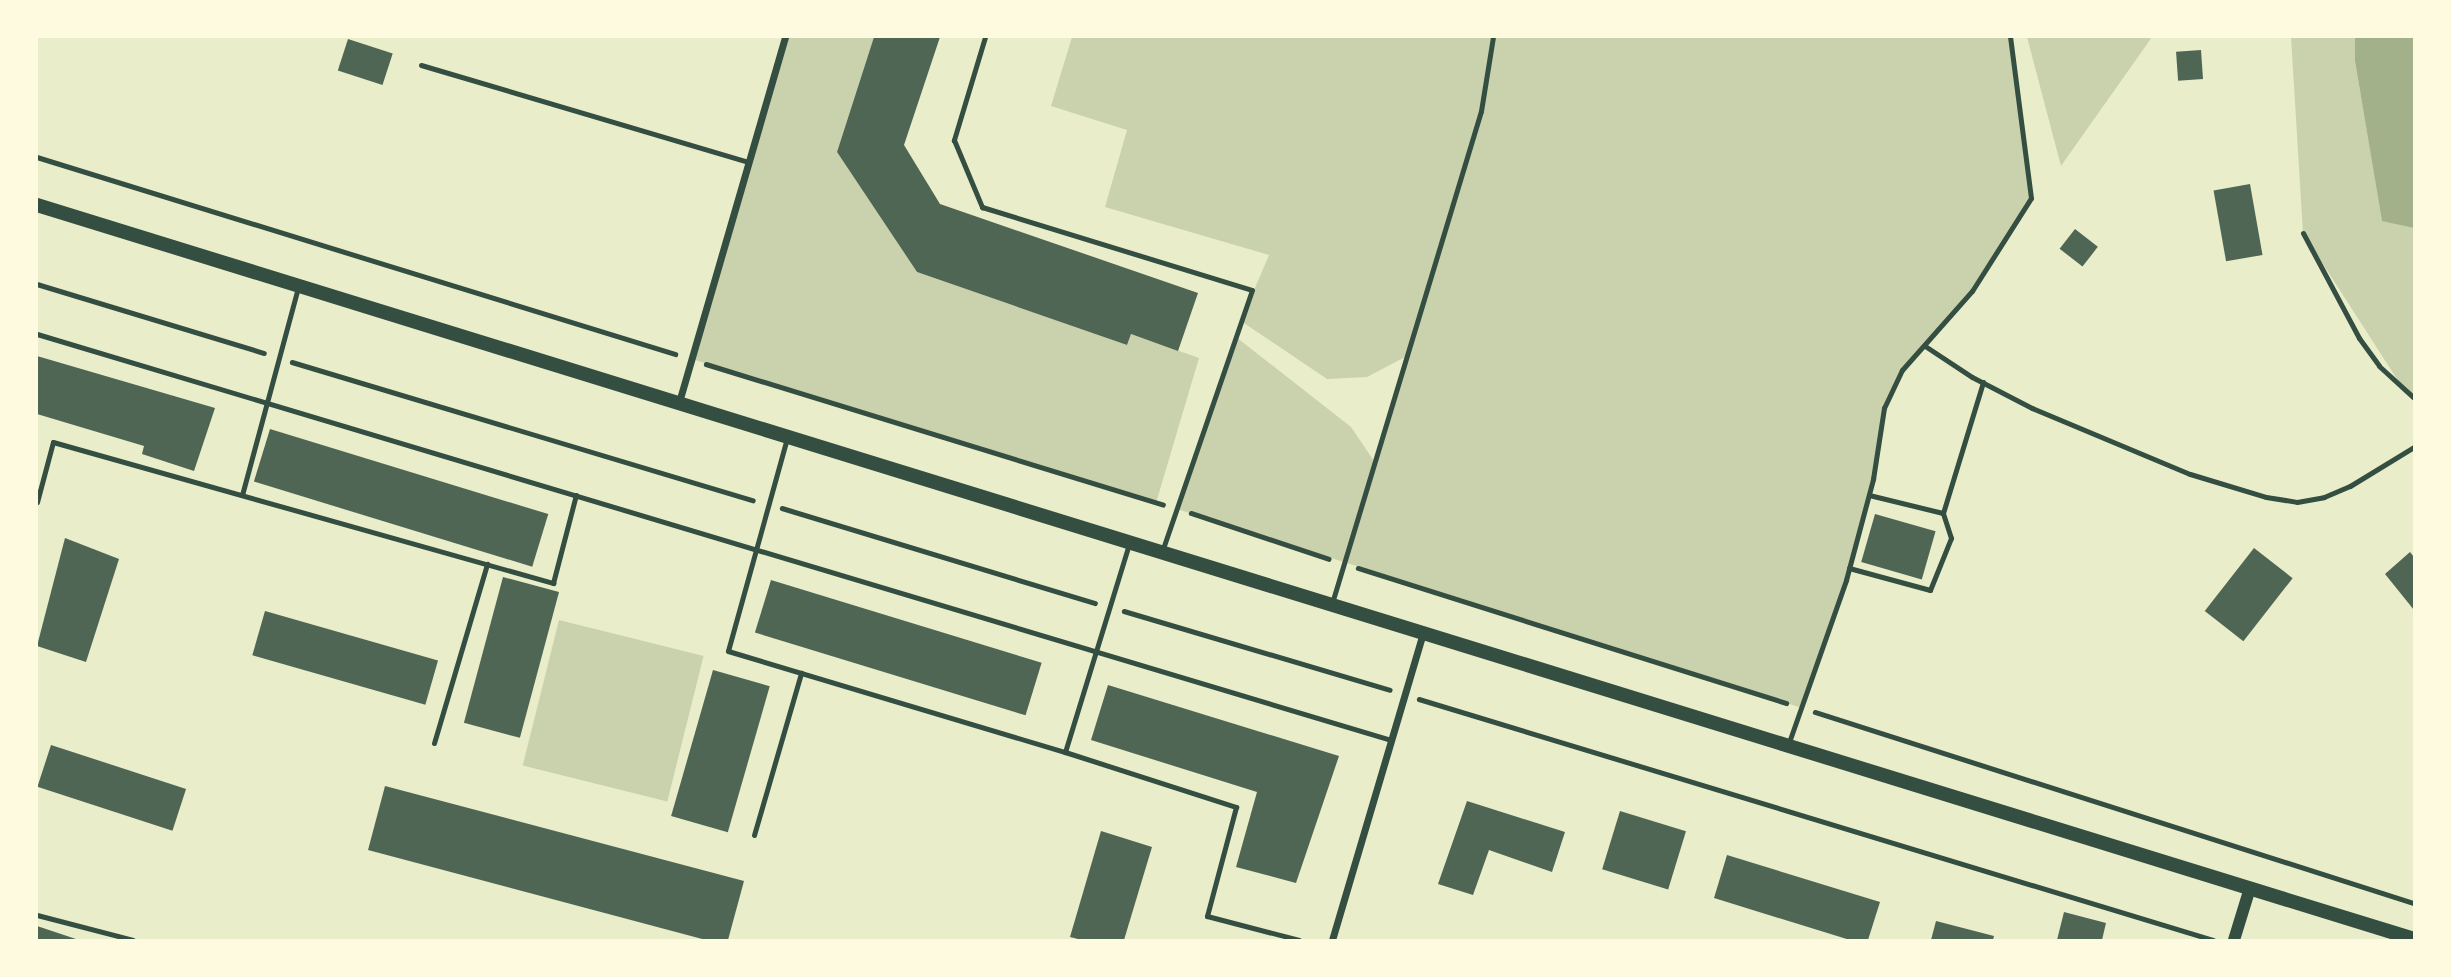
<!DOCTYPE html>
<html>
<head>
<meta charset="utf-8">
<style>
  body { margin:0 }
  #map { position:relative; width:2451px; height:977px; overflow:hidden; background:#e9edc9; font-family:"Alegreya Sans",sans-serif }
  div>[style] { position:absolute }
  .green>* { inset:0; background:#cad2ad; transform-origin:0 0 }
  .water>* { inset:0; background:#a3b18a }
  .building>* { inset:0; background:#4f6655; transform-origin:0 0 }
  .path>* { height:4.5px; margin:-2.25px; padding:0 2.25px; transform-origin:2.25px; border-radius:2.25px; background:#344e41 }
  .service>* { height:5px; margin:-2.5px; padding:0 2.5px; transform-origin:2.5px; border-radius:2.5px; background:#344e41 }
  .minor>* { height:7px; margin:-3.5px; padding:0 3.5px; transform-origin:3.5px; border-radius:3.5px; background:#344e41 }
  .tertiary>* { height:12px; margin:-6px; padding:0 6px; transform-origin:6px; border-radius:6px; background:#344e41 }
  .secondary>* { height:14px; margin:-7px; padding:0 7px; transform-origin:7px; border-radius:7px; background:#344e41 }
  span { translate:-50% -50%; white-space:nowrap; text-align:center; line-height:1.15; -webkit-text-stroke:7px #fefae0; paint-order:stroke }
  .frame { position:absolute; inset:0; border:38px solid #fefae0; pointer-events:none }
</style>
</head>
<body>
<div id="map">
  <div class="green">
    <i style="clip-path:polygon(785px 37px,874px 37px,837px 152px,917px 272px,1127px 345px,1131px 334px,1199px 358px,1156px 503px,692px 359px)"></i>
    <i style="clip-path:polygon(1072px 37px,2010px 37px,2031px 198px,1972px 291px,1902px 370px,1884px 408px,1873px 479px,1849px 568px,1802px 708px,1177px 509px,1236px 337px,1351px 427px,1374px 461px,1405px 357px,1367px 377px,1327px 379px,1241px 321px,1269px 255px,1105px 207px,1127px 130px,1051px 106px)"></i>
    <i style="clip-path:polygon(2027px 37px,2152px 37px,2061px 166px)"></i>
    <i style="clip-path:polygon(2291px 37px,2355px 37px,2355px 61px,2382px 220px,2414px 228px,2414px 398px,2406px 393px,2303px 233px)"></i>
    <i style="left:559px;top:620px;width:149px;height:150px;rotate:14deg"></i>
  </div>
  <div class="water">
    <i style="clip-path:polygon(2355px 37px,2414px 37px,2414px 228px,2382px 221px,2355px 61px)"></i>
  </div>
  <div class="building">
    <i style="clip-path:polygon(874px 37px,940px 37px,904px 145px,940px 204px,1198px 293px,1178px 351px,1131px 334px,1127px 345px,917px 272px,837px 152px)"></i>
    <i style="left:348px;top:39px;width:47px;height:33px;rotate:18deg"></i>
    <i style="left:2201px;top:50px;width:29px;height:25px;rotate:86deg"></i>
    <i style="left:2250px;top:184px;width:72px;height:37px;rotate:80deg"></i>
    <i style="left:2075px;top:229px;width:29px;height:25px;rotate:38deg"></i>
    <i style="clip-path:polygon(37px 356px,215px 408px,194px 471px,142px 454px,144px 446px,37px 414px)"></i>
    <i style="left:270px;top:429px;width:291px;height:55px;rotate:17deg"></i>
    <i style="left:1875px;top:514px;width:63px;height:50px;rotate:16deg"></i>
    <i style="clip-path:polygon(65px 538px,119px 559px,86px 662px,37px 646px)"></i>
    <i style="left:2254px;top:548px;width:49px;height:80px;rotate:38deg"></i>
    <i style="clip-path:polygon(2410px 552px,2414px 557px,2414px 610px,2385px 574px)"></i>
    <i style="left:503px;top:577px;width:58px;height:151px;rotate:15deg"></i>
    <i style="left:771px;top:580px;width:283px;height:55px;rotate:17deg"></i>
    <i style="left:265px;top:611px;width:180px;height:46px;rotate:16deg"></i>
    <i style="left:713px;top:670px;width:59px;height:152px;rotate:16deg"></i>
    <i style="clip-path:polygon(1108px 685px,1339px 756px,1296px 883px,1236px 867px,1257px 792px,1091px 740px)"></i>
    <i style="left:51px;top:745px;width:142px;height:44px;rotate:18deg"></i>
    <i style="clip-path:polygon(385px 786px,744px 881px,728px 940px,706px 940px,368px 850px)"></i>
    <i style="clip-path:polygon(1467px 801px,1565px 832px,1552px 872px,1489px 850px,1473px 895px,1438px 884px)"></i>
    <i style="left:1620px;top:811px;width:69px;height:61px;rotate:17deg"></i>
    <i style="clip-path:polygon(1101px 831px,1152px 847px,1124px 940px,1082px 940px,1070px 937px)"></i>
    <i style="clip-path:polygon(1727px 855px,1880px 902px,1868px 940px,1850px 940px,1714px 898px)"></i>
    <i style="clip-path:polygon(2064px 912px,2106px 923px,2102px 940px,2057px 940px)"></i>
    <i style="clip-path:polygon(1936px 921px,1994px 936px,1993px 940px,1931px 940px)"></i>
    <i style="clip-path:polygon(37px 926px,79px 940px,37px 940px)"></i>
  </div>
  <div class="path">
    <i style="left:37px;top:157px;width:668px;rotate:17.16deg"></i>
    <i style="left:37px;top:284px;width:237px;rotate:16.9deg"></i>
    <i style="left:292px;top:362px;width:481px;rotate:16.7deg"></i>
    <i style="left:706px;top:364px;width:478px;rotate:17.1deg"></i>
    <i style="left:782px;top:508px;width:327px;rotate:16.9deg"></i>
    <i style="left:1191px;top:513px;width:145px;rotate:18.4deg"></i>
    <i style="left:1358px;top:568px;width:449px;rotate:17.5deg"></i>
    <i style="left:1124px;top:611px;width:277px;rotate:16.5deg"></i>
    <i style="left:1419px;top:699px;width:830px;rotate:16.88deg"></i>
    <i style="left:1815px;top:712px;width:629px;rotate:17.69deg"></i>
  </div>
  <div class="service">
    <i style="left:985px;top:37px;width:108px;rotate:106.8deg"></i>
    <i style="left:954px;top:140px;width:73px;rotate:67.3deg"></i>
    <i style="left:982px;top:207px;width:282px;rotate:17.1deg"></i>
    <i style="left:1252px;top:290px;width:276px;rotate:109deg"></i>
    <i style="left:421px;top:65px;width:341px;rotate:16.5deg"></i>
    <i style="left:2303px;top:233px;width:119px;rotate:61.9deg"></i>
    <i style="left:2359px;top:338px;width:34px;rotate:54deg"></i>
    <i style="left:2379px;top:366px;width:47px;rotate:42.4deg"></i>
    <i style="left:37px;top:334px;width:1414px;rotate:16.69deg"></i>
    <i style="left:1925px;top:346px;width:56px;rotate:33.4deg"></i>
    <i style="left:1972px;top:377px;width:68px;rotate:27.3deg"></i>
    <i style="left:2032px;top:408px;width:171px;rotate:22.7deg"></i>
    <i style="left:2190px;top:474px;width:79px;rotate:16.8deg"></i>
    <i style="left:2266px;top:497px;width:31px;rotate:9deg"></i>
    <i style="left:2297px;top:502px;width:27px;rotate:-10deg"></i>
    <i style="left:2324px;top:497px;width:28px;rotate:-23deg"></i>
    <i style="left:2350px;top:486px;width:75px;rotate:-31.4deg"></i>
    <i style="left:787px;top:438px;width:221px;rotate:105.5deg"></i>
    <i style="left:728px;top:651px;width:352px;rotate:16.7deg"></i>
    <i style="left:1065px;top:752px;width:180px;rotate:17.8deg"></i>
    <i style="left:1236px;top:807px;width:113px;rotate:104.9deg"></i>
    <i style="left:1207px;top:916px;width:95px;rotate:14.6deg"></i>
    <i style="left:242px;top:495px;width:214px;rotate:-74.9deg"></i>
    <i style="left:1869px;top:495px;width:76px;rotate:13.7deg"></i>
    <i style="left:37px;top:502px;width:62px;rotate:-75.1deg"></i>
    <i style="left:53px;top:442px;width:520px;rotate:15.75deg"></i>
    <i style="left:553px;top:583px;width:91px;rotate:-75.4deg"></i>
    <i style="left:1849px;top:568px;width:84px;rotate:15.2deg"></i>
    <i style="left:1930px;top:590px;width:56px;rotate:-68deg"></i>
    <i style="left:1951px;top:538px;width:26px;rotate:-108deg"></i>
    <i style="left:1943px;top:513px;width:137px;rotate:-73deg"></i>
    <i style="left:1332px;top:603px;width:514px;rotate:-73.15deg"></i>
    <i style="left:1481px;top:111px;width:75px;rotate:-80.8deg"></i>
    <i style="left:434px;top:743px;width:187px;rotate:-73.5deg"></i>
    <i style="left:1788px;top:745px;width:175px;rotate:-70.6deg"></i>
    <i style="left:1846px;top:580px;width:105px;rotate:-75deg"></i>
    <i style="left:1873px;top:479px;width:72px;rotate:-81.2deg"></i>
    <i style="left:1884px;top:408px;width:42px;rotate:-64.7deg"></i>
    <i style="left:1902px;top:370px;width:106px;rotate:-48.5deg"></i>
    <i style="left:1972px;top:291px;width:110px;rotate:-57.6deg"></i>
    <i style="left:2031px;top:198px;width:162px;rotate:-97.4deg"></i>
    <i style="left:1065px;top:752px;width:218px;rotate:-72.9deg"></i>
    <i style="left:754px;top:835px;width:169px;rotate:-73.8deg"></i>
    <i style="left:37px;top:915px;width:99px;rotate:14.6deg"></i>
  </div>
  <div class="minor">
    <i style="left:679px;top:402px;width:380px;rotate:-73.8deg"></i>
    <i style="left:1332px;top:940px;width:321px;rotate:-73.5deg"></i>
  </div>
  <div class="tertiary">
    <i style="left:2234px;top:940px;width:54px;rotate:-72.9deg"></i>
  </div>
  <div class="secondary">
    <i style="left:37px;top:205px;width:2488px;rotate:17.16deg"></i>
  </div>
  <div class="frame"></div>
</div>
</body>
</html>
